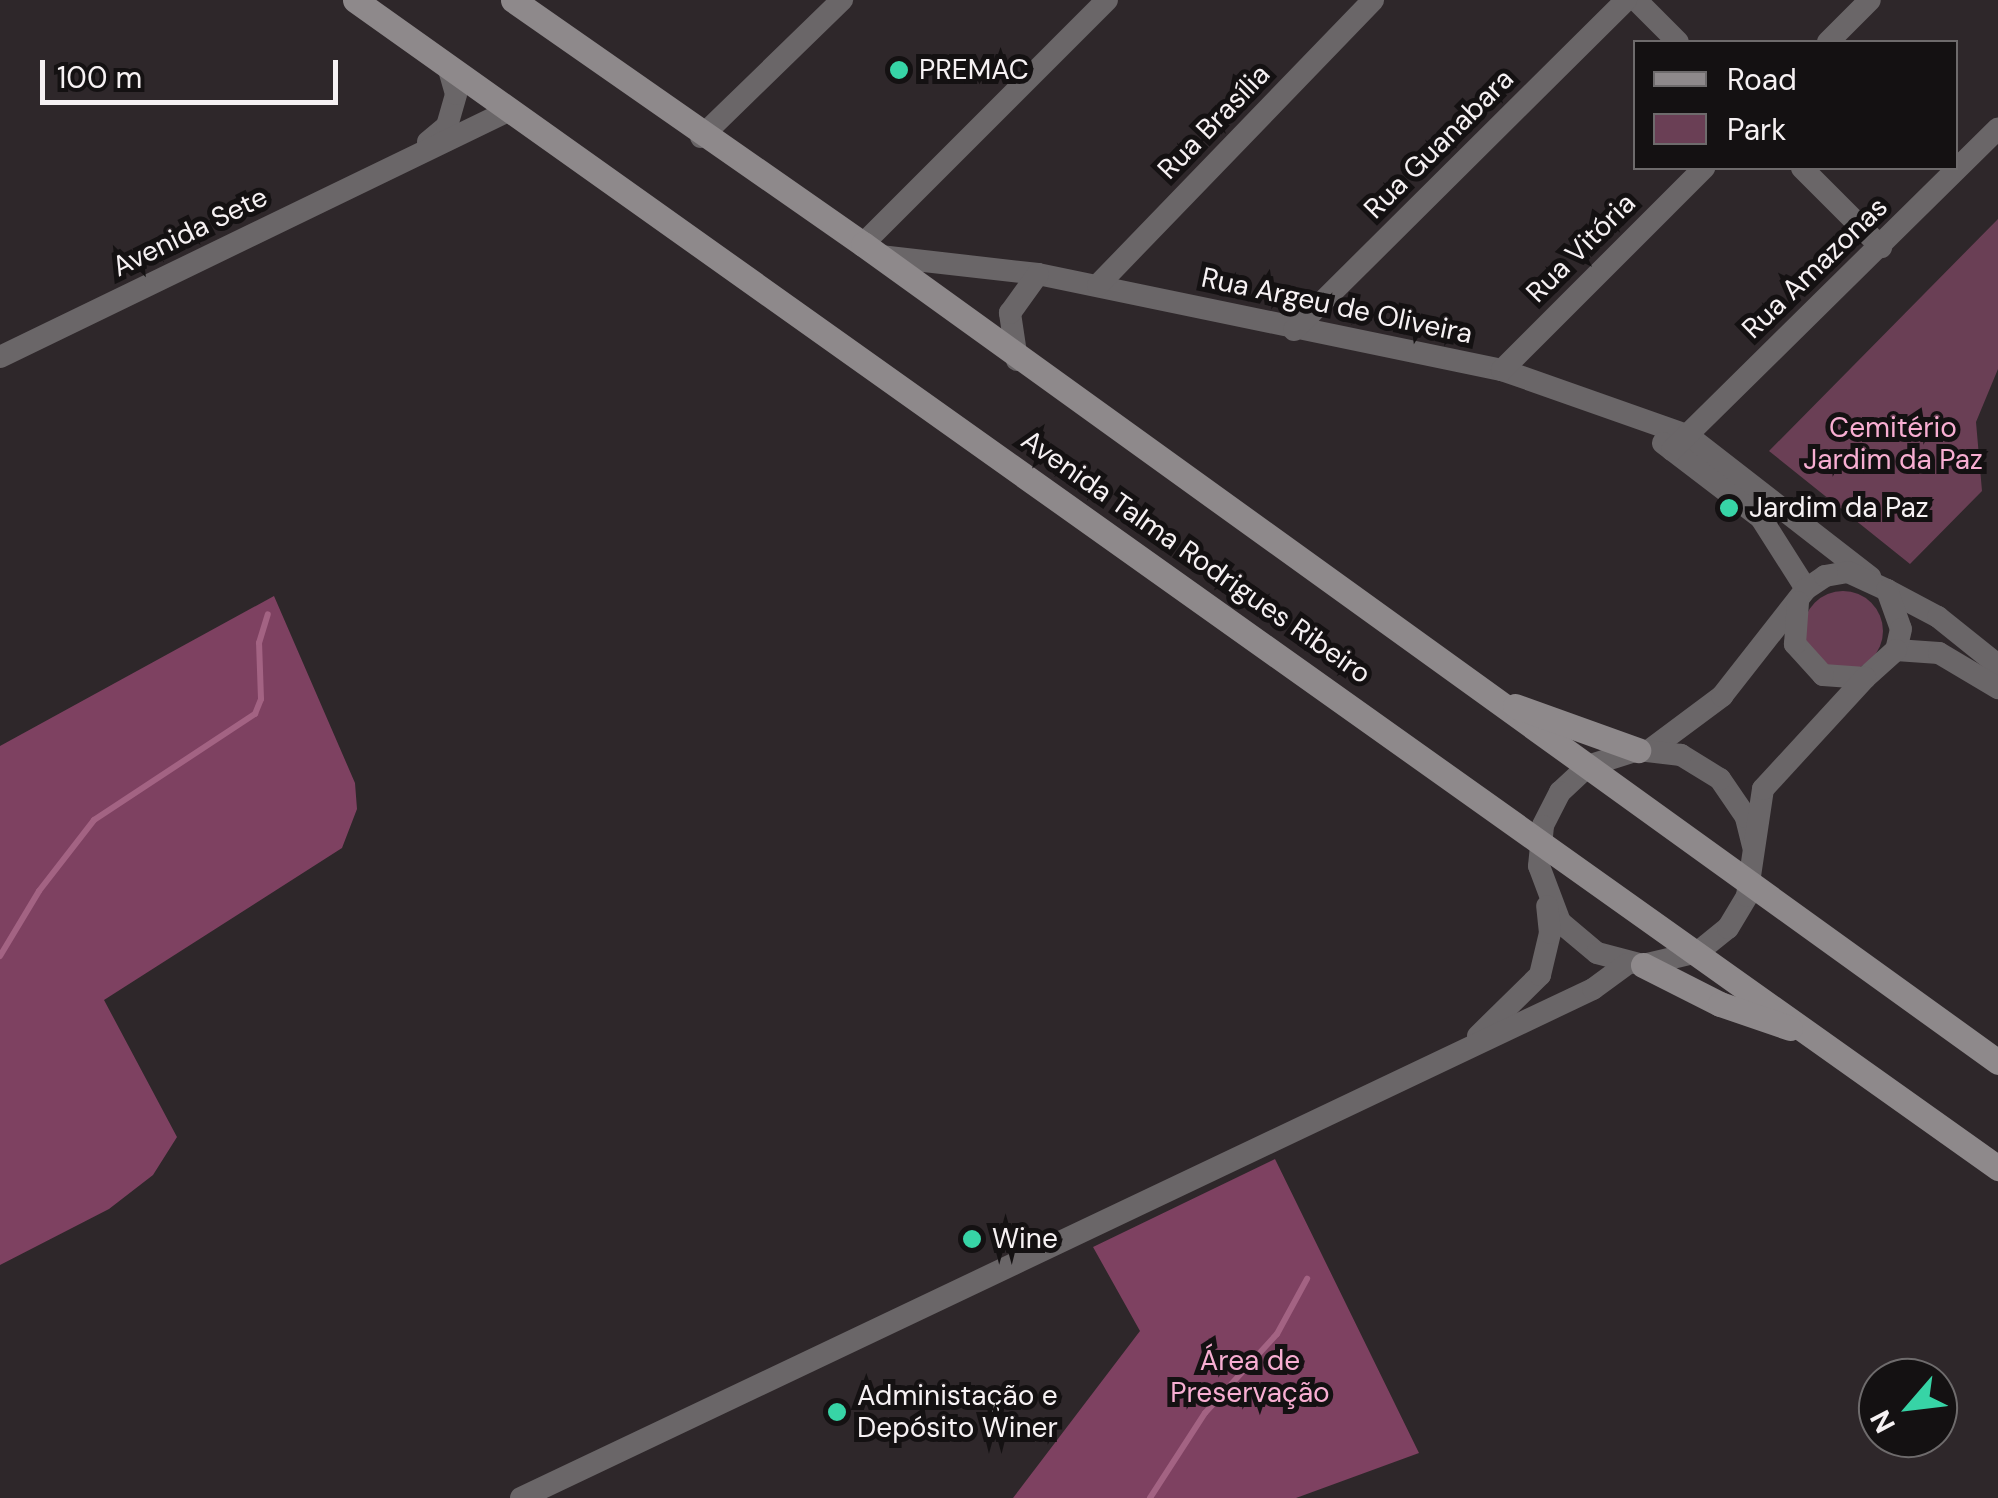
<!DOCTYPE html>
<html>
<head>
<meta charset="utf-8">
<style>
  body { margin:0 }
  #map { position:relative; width:1998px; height:1498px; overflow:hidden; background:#2e272a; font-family:"DM Sans",sans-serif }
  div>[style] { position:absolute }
  .green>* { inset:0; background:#6a3f55 }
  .round { border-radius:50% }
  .forest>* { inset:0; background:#7e4161 }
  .stream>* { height:6px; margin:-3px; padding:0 3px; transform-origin:3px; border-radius:3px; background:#a36383 }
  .street>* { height:22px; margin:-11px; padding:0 11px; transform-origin:11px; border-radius:11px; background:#6a6668 }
  .secondary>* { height:25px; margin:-12.5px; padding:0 12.5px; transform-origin:12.5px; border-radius:12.5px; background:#8e898b }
  .dots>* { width:28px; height:28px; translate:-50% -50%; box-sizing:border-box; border:5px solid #141112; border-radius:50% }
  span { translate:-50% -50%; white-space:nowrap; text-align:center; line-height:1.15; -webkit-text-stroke:10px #141112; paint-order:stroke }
  .poi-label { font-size:28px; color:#f6f1f3 }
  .left { translate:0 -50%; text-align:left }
  .street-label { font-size:28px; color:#f6f1f3 }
  .park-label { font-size:28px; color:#f8aed2 }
  .legend { position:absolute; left:1633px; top:40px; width:325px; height:130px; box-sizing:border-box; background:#141112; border:2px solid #6e6b6c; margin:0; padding:12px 18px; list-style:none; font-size:30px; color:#f6f1f3 }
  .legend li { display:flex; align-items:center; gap:20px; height:50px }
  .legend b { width:50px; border:2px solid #6e6b6c }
  .north { position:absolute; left:1858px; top:1358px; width:100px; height:100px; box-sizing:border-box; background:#141112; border:2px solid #6e6b6c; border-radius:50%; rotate:242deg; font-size:28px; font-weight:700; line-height:40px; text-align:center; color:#f6f1f3 }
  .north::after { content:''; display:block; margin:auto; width:35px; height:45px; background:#37d4a6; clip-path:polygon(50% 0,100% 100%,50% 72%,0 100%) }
  .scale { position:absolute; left:40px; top:60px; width:298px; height:45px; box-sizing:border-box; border:5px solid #f6f1f3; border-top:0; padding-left:12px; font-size:30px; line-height:35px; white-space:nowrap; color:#f6f1f3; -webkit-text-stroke:8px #141112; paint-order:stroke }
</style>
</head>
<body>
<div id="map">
  <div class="green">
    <i style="clip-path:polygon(1998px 219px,1998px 369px,1976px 422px,1982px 491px,1910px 564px,1769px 451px)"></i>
    <i class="round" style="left:1803px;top:591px;width:80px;height:80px"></i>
  </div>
  <div class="forest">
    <i style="clip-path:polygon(274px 596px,355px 783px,357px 809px,342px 848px,104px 1000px,177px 1137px,153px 1175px,109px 1209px,0 1265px,0 746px)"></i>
    <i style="clip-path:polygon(1275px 1159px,1419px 1453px,1296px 1498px,1013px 1498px,1140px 1331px,1093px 1247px)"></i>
  </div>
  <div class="stream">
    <i style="left:0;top:956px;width:76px;rotate:-59deg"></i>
    <i style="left:39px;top:891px;width:90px;rotate:-52.2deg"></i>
    <i style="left:94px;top:820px;width:193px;rotate:-33.4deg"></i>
    <i style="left:255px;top:714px;width:16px;rotate:-68deg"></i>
    <i style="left:261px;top:699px;width:56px;rotate:-92deg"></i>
    <i style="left:259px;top:643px;width:30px;rotate:-73deg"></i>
    <i style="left:1150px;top:1498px;width:101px;rotate:-57.1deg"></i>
    <i style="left:1205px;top:1413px;width:107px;rotate:-47.7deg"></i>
    <i style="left:1277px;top:1334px;width:63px;rotate:-61.4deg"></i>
  </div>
  <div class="street">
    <i style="left:1636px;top:0;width:59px;rotate:45deg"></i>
    <i style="left:1828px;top:42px;width:59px;rotate:-45deg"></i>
    <i style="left:701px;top:137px;width:197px;rotate:-44.2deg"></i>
    <i style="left:428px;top:142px;width:25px;rotate:-40deg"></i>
    <i style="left:447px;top:126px;width:33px;rotate:-74deg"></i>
    <i style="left:456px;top:94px;width:25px;rotate:-106deg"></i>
    <i style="left:1802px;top:168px;width:112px;rotate:45deg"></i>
    <i style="left:863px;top:244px;width:345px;rotate:-45deg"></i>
    <i style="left:880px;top:256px;width:159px;rotate:6.5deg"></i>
    <i style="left:1038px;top:274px;width:474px;rotate:11.7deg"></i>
    <i style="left:1502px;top:370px;width:196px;rotate:19.4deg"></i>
    <i style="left:1687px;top:435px;width:232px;rotate:37.8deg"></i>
    <i style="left:1098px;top:285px;width:396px;rotate:-46deg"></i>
    <i style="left:1294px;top:330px;width:468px;rotate:-44.8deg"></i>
    <i style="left:0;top:357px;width:562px;rotate:-25.84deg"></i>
    <i style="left:1017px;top:360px;width:48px;rotate:-98.5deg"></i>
    <i style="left:1010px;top:313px;width:48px;rotate:-54.3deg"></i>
    <i style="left:1502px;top:370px;width:286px;rotate:-45deg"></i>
    <i style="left:1663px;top:443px;width:123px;rotate:37.4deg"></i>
    <i style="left:1761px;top:518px;width:84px;rotate:57.6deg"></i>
    <i style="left:1672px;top:450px;width:458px;rotate:-44.6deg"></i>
    <i style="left:1887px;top:590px;width:58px;rotate:27.9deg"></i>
    <i style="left:1938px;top:617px;width:77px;rotate:38.7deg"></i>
    <i style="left:1896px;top:650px;width:43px;rotate:4deg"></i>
    <i style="left:1939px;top:653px;width:69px;rotate:30.7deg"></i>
    <i style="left:1651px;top:749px;width:89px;rotate:-36.7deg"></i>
    <i style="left:1722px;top:696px;width:136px;rotate:-51.9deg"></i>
    <i style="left:1806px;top:589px;width:23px;rotate:-34deg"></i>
    <i style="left:1825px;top:576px;width:23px;rotate:-10deg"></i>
    <i style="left:1848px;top:572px;width:43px;rotate:24.8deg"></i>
    <i style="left:1887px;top:590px;width:41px;rotate:70.3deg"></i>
    <i style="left:1901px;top:629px;width:22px;rotate:103deg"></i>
    <i style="left:1896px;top:650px;width:42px;rotate:137.9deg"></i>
    <i style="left:1865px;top:678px;width:42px;rotate:-175.9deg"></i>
    <i style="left:1823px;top:675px;width:42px;rotate:-132.1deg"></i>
    <i style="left:1795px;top:644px;width:42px;rotate:-85.9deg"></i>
    <i style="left:1753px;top:846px;width:30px;rotate:-104deg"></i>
    <i style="left:1746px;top:817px;width:46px;rotate:-124.4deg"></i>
    <i style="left:1720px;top:779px;width:46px;rotate:-148.4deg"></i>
    <i style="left:1681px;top:755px;width:43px;rotate:-173.4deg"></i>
    <i style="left:1638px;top:750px;width:52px;rotate:162.3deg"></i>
    <i style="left:1588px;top:766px;width:38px;rotate:137deg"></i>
    <i style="left:1560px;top:792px;width:38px;rotate:117deg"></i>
    <i style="left:1543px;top:826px;width:40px;rotate:95.7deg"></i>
    <i style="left:1539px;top:866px;width:60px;rotate:69.4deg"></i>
    <i style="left:1560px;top:922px;width:48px;rotate:40deg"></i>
    <i style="left:1597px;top:953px;width:48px;rotate:14.6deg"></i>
    <i style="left:1643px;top:965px;width:57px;rotate:-13.3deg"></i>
    <i style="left:1698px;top:952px;width:38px;rotate:-39deg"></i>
    <i style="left:1728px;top:928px;width:37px;rotate:-59deg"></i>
    <i style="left:1747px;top:896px;width:108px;rotate:-81.5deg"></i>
    <i style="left:1763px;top:789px;width:151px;rotate:-47.4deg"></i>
    <i style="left:1478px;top:1036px;width:87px;rotate:-44.5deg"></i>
    <i style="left:1540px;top:975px;width:43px;rotate:-76.6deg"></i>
    <i style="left:1550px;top:933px;width:27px;rotate:-96deg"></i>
    <i style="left:521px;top:1498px;width:1187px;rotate:-25.4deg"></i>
    <i style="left:1593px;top:989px;width:42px;rotate:-36.3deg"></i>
  </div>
  <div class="secondary">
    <i style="left:355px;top:0;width:2016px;rotate:35.41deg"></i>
    <i style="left:513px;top:0;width:427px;rotate:34.9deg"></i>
    <i style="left:863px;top:244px;width:1399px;rotate:35.78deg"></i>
    <i style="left:1515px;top:706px;width:131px;rotate:19.7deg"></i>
    <i style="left:1643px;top:965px;width:86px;rotate:26.9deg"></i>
    <i style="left:1720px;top:1004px;width:74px;rotate:18.9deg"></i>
  </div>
  <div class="dots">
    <i style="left:899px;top:70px;background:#37d4a6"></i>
    <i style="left:1729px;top:508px;background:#37d4a6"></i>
    <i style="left:972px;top:1239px;background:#37d4a6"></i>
    <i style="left:837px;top:1412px;background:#37d4a6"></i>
  </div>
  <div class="poi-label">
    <span class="left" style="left:919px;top:70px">PREMAC</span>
    <span class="left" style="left:1749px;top:508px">Jardim da Paz</span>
    <span class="left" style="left:992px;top:1239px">Wine</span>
    <span class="left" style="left:857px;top:1412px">Administação e<br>Depósito Winer</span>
  </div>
  <div class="street-label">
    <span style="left:1214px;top:122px;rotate:-46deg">Rua Brasília</span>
    <span style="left:1439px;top:144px;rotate:-45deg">Rua Guanabara</span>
    <span style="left:190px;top:232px;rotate:-26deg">Avenida Sete</span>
    <span style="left:1581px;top:248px;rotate:-45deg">Rua Vitória</span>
    <span style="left:1815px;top:268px;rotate:-44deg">Rua Amazonas</span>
    <span style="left:1337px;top:306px;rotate:12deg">Rua Argeu de Oliveira</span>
    <span style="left:1196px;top:557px;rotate:35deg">Avenida Talma Rodrigues Ribeiro</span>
  </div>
  <div class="park-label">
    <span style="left:1893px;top:444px">Cemitério<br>Jardim da Paz</span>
    <span style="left:1250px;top:1377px">Área de<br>Preservação</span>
  </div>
  <ul class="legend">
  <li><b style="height:12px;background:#8e898b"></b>Road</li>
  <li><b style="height:28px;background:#6a3f55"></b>Park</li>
  </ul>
  <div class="north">N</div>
  <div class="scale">100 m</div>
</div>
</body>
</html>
